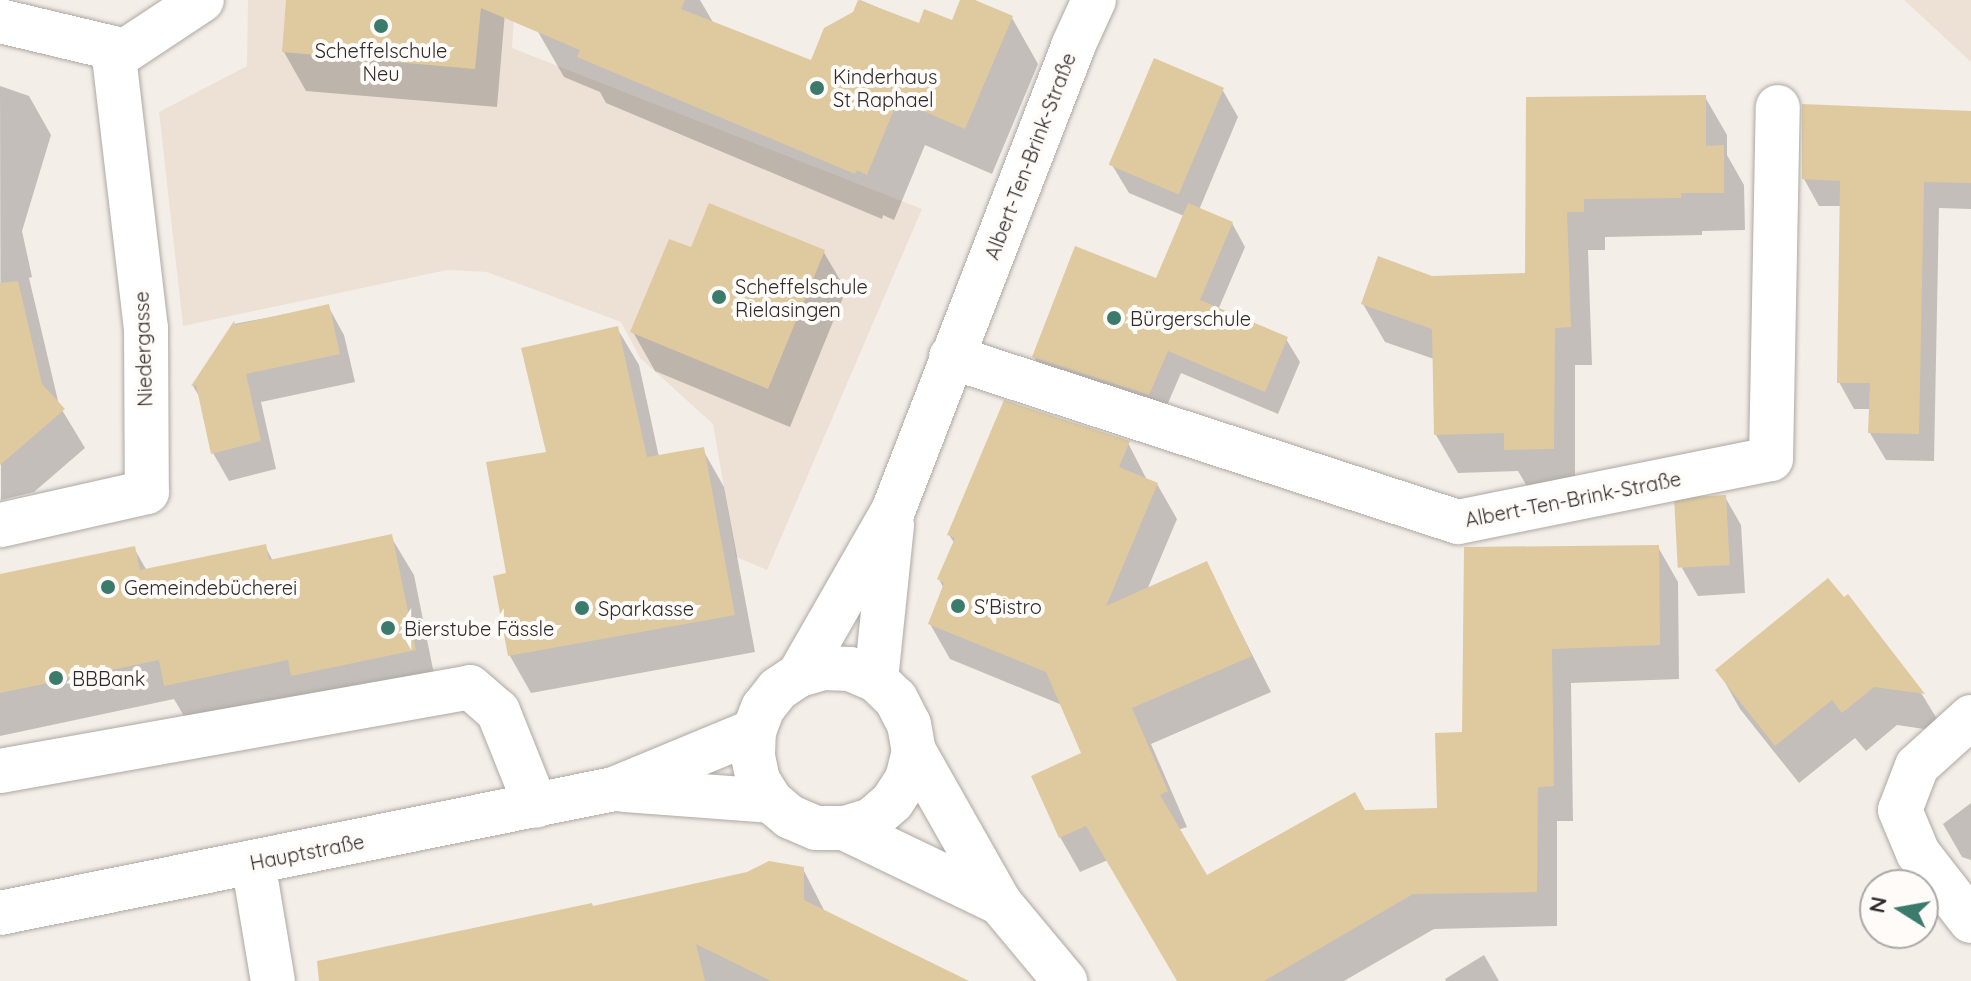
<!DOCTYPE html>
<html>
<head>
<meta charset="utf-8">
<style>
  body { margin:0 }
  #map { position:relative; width:1971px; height:981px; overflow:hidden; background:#f4eee9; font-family:Quicksand,sans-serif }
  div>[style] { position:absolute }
  .built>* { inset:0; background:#ede1d6 }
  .shadow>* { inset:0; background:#0003 }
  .building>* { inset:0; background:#dfcaa0; transform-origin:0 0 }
  .roads { filter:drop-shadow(0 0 2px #aea8a3) drop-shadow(0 0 2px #aea8a3) }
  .minor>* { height:44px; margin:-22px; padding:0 22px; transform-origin:22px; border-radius:22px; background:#fff }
  .major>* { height:44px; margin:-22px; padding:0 22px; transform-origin:22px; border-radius:22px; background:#fff }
  .dots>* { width:22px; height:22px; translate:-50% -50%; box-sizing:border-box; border:4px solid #fffbf8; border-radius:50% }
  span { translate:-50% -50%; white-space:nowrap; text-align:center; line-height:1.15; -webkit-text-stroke:8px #fffbf8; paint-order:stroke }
  .poi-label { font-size:20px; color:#2e2c2a }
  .left { translate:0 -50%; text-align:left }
  .street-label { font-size:20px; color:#2e2c2a }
  .north { position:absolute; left:1859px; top:869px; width:80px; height:80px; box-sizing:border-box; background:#fffbf8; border:2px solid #aba8a6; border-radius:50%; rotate:281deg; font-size:22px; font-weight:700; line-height:32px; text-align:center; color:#2e2c2a }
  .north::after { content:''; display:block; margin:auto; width:28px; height:36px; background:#3a7b6b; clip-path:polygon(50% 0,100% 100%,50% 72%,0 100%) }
</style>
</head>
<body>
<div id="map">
  <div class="built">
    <i style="clip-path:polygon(248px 0,515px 0,512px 48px,922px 209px,767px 570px,736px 557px,713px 424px,640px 358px,621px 322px,487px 272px,447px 270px,183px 326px,159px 112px,247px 66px)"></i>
    <i style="clip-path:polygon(1904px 0,1971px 0,1971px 62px,1943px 36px)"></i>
  </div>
  <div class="shadow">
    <i style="clip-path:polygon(288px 0,506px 0,497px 107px,306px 91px,284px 52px)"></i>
    <i style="clip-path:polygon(550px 0,700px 0,714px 24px,812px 62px,855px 13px,860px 0,920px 25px,953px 23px,962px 0,969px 0,1012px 18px,1038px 64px,992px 174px,925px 145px,894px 220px,883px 215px,882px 219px,606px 103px,600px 92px,564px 77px,537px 30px)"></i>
    <i style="clip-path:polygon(0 86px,29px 96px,51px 135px,22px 231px,32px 277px,29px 278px,59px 405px,85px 448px,34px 492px,1px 500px)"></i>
    <i style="clip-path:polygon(1222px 89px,1238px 117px,1199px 210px,1232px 223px,1245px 247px,1218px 310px,1286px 339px,1300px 362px,1278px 414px,1181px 373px,1162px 417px,1047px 380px,1034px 357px,1157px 281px,1184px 216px,1129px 193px,1112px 165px)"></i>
    <i style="clip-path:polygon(1705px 97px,1727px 135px,1727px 155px,1744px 185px,1745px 230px,1702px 231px,1702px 235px,1605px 237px,1605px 250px,1588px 250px,1592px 365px,1575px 365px,1575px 486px,1528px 488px,1518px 471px,1458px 473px,1436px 435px,1434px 359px,1385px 342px,1363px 304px,1432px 278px,1527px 274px,1528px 99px)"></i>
    <i style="clip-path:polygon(1971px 113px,1971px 209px,1939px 208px,1934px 461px,1886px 460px,1870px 433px,1871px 409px,1854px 409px,1839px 382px,1842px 206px,1819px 206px,1804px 179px)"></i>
    <i style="clip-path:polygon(692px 250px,823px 251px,846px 290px,790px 427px,655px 371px,633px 332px)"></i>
    <i style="clip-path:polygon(328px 306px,344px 335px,355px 382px,261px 402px,276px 469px,229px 481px,213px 453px,202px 401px,193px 386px,234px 324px)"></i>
    <i style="clip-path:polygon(617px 328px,639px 365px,659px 457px,703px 450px,724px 487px,755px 652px,531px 693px,510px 656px,496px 577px,508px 575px,548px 453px)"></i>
    <i style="clip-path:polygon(1128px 443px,1147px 480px,1157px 484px,1177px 519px,1147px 590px,1206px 563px,1271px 692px,1151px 744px,1187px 827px,1178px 830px,1206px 878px,1364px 812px,1439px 810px,1464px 734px,1466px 549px,1658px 547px,1678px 582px,1679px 679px,1571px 683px,1573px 821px,1557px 821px,1557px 926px,1434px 929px,1344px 981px,1179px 981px,1108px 860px,1080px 872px,1060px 837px,1083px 754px,1062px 705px,950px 659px,930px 624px,944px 589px,939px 579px,955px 544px,949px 535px)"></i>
    <i style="clip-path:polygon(1725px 497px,1741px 525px,1745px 593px,1698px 596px,1682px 568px)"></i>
    <i style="clip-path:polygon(391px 537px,414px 575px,437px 689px,188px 723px,174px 699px,0 736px,0 578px,134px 548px,147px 571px,265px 546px,273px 561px)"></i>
    <i style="clip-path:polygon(1848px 597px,1923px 696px,1945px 732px,1897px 725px,1866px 751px,1855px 738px,1799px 783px,1740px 709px,1718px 670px)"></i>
    <i style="clip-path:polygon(1971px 803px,1971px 860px,1962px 857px,1943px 824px)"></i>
    <i style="clip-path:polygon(803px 869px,825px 912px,964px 981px,344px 981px,593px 908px)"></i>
    <i style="clip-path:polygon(1484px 955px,1499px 981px,1446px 981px,1445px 979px)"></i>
  </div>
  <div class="building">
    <i style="clip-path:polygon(286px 0,685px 0,681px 9px,811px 60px,824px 28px,853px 12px,858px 0,919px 23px,924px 9px,952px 20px,960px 0,975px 0,1013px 16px,965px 129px,898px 100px,867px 175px,857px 170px,855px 174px,577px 57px,580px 50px,481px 8px,475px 69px,282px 52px)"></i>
    <i style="left:1154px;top:58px;width:76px;height:116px;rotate:23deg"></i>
    <i style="clip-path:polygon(1706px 95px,1706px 146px,1724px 145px,1724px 193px,1681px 193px,1681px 198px,1584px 199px,1584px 212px,1567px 212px,1571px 327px,1555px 328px,1554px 449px,1504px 450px,1504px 433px,1434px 435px,1432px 329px,1361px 304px,1378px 256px,1432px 276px,1525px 273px,1526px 97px)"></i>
    <i style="clip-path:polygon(1802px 104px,1971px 111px,1971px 183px,1924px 182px,1919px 434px,1868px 433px,1870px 383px,1837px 383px,1840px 181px,1802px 179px)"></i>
    <i style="clip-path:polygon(709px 203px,825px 250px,768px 389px,630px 332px,669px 239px,691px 247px)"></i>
    <i style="clip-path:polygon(1188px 203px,1233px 222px,1200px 300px,1288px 337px,1265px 392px,1168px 351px,1149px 395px,1032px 357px,1075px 246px,1156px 278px)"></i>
    <i style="clip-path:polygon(18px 281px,42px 384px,65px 409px,0 465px,0 283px)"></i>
    <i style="clip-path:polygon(329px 304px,340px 354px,246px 374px,261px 441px,211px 454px,196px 385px,191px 386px,234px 321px,235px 325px)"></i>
    <i style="clip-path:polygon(618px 326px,647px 457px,704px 447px,735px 615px,508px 656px,493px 576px,506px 573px,486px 462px,546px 452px,521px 348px)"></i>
    <i style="clip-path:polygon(1004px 400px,1130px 441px,1119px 467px,1158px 483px,1106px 606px,1207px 561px,1252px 656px,1132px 708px,1168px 791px,1160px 795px,1207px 875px,1355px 792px,1365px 810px,1437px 808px,1435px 733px,1462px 732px,1464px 547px,1659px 545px,1660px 645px,1552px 649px,1554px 786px,1538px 787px,1537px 892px,1413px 894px,1264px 981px,1177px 981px,1086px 826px,1059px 838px,1031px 776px,1081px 753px,1046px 672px,928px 624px,944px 583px,937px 579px,955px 538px,947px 535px)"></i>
    <i style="left:1726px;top:495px;width:70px;height:52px;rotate:87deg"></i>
    <i style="clip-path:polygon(392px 534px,416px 650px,291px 676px,288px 660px,164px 686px,159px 660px,0 693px,0 574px,135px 546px,140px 570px,266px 544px,269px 560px)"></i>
    <i style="clip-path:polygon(1828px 578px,1844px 597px,1848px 594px,1925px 694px,1874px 687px,1842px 713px,1832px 700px,1775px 746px,1715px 670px)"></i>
    <i style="clip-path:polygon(769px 861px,804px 867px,804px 900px,969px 981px,771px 981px,696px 944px,705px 981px,319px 981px,317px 961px,592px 903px,593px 906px,747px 872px)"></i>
  </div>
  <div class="roads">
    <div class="minor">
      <i style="left:0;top:21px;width:116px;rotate:13.4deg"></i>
      <i style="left:113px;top:48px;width:282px;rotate:83.3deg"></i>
      <i style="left:146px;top:328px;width:164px;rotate:89.7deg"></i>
      <i style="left:147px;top:492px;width:151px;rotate:167.3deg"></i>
      <i style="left:116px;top:57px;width:103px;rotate:-33.5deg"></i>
      <i style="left:951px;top:357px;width:533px;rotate:18.03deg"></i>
      <i style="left:1458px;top:522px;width:319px;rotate:-11.4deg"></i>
      <i style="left:1771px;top:459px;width:352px;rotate:-88.9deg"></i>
      <i style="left:799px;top:675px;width:189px;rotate:-60.2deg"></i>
      <i style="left:893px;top:511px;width:499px;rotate:-68.8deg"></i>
      <i style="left:1073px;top:46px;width:51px;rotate:-65.5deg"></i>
      <i style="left:876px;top:680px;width:156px;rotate:-84.1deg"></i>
      <i style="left:1971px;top:717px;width:73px;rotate:137.8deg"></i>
      <i style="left:1917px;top:766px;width:47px;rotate:111.1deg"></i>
      <i style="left:1900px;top:810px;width:47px;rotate:67.3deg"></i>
      <i style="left:1918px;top:853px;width:86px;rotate:52.1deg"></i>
      <i style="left:0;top:771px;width:477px;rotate:-10.1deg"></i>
      <i style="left:470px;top:687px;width:37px;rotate:41deg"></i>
      <i style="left:498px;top:711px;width:102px;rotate:68.2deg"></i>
      <i style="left:253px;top:862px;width:121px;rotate:80.5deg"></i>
    </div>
    <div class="major">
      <i style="left:914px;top:751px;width:29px;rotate:104deg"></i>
      <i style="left:907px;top:779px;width:27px;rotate:123deg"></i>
      <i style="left:892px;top:802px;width:28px;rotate:139deg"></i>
      <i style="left:871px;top:820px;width:28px;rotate:163deg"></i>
      <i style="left:844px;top:828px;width:28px;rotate:180deg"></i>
      <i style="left:816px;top:828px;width:28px;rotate:-157deg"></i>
      <i style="left:790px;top:817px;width:25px;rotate:-140deg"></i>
      <i style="left:771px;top:801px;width:25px;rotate:-122deg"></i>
      <i style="left:758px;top:780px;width:25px;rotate:-102deg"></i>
      <i style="left:753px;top:756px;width:25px;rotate:-88deg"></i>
      <i style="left:754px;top:731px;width:25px;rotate:-69deg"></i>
      <i style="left:763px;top:708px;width:24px;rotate:-52deg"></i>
      <i style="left:778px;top:689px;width:25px;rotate:-34deg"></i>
      <i style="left:799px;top:675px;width:25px;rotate:-16deg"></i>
      <i style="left:823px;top:668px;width:27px;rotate:2deg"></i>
      <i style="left:850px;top:669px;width:28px;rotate:23deg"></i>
      <i style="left:876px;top:680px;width:28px;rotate:44deg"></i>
      <i style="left:896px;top:699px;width:28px;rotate:63deg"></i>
      <i style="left:909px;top:724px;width:27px;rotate:80deg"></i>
      <i style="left:914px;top:751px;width:175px;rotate:60.5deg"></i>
      <i style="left:1000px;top:903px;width:102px;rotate:50.2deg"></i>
      <i style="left:624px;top:790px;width:147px;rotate:4.3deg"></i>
      <i style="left:844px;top:828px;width:173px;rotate:25.7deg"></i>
      <i style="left:0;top:913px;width:626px;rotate:-11.42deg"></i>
      <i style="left:614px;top:789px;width:152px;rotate:-22.5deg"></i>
    </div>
  </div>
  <div class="dots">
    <i style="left:381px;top:26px;background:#3a7b6b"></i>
    <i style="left:817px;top:88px;background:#3a7b6b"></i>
    <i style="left:719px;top:297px;background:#3a7b6b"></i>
    <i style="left:1114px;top:318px;background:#3a7b6b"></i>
    <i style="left:108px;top:587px;background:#3a7b6b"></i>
    <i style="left:958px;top:606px;background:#3a7b6b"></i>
    <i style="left:582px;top:608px;background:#3a7b6b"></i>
    <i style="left:388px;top:628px;background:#3a7b6b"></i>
    <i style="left:56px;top:678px;background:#3a7b6b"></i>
  </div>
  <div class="poi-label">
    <span style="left:381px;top:62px">Scheffelschule<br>Neu</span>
    <span class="left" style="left:833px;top:88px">Kinderhaus<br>St Raphael</span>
    <span class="left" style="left:735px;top:298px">Scheffelschule<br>Rielasingen</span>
    <span class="left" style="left:1130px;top:318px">Bürgerschule</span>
    <span class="left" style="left:124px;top:587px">Gemeindebücherei</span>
    <span class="left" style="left:974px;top:606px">S'Bistro</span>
    <span class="left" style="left:598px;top:608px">Sparkasse</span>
    <span class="left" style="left:404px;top:628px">Bierstube Fässle</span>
    <span class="left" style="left:72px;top:678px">BBBank</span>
  </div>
  <div class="street-label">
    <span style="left:1030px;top:156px;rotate:-69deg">Albert-Ten-Brink-Straße</span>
    <span style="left:143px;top:349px;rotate:-92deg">Niedergasse</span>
    <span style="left:1573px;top:499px;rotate:-11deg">Albert-Ten-Brink-Straße</span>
    <span style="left:307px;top:852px;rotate:-11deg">Hauptstraße</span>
  </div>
  <div class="north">N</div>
</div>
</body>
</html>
